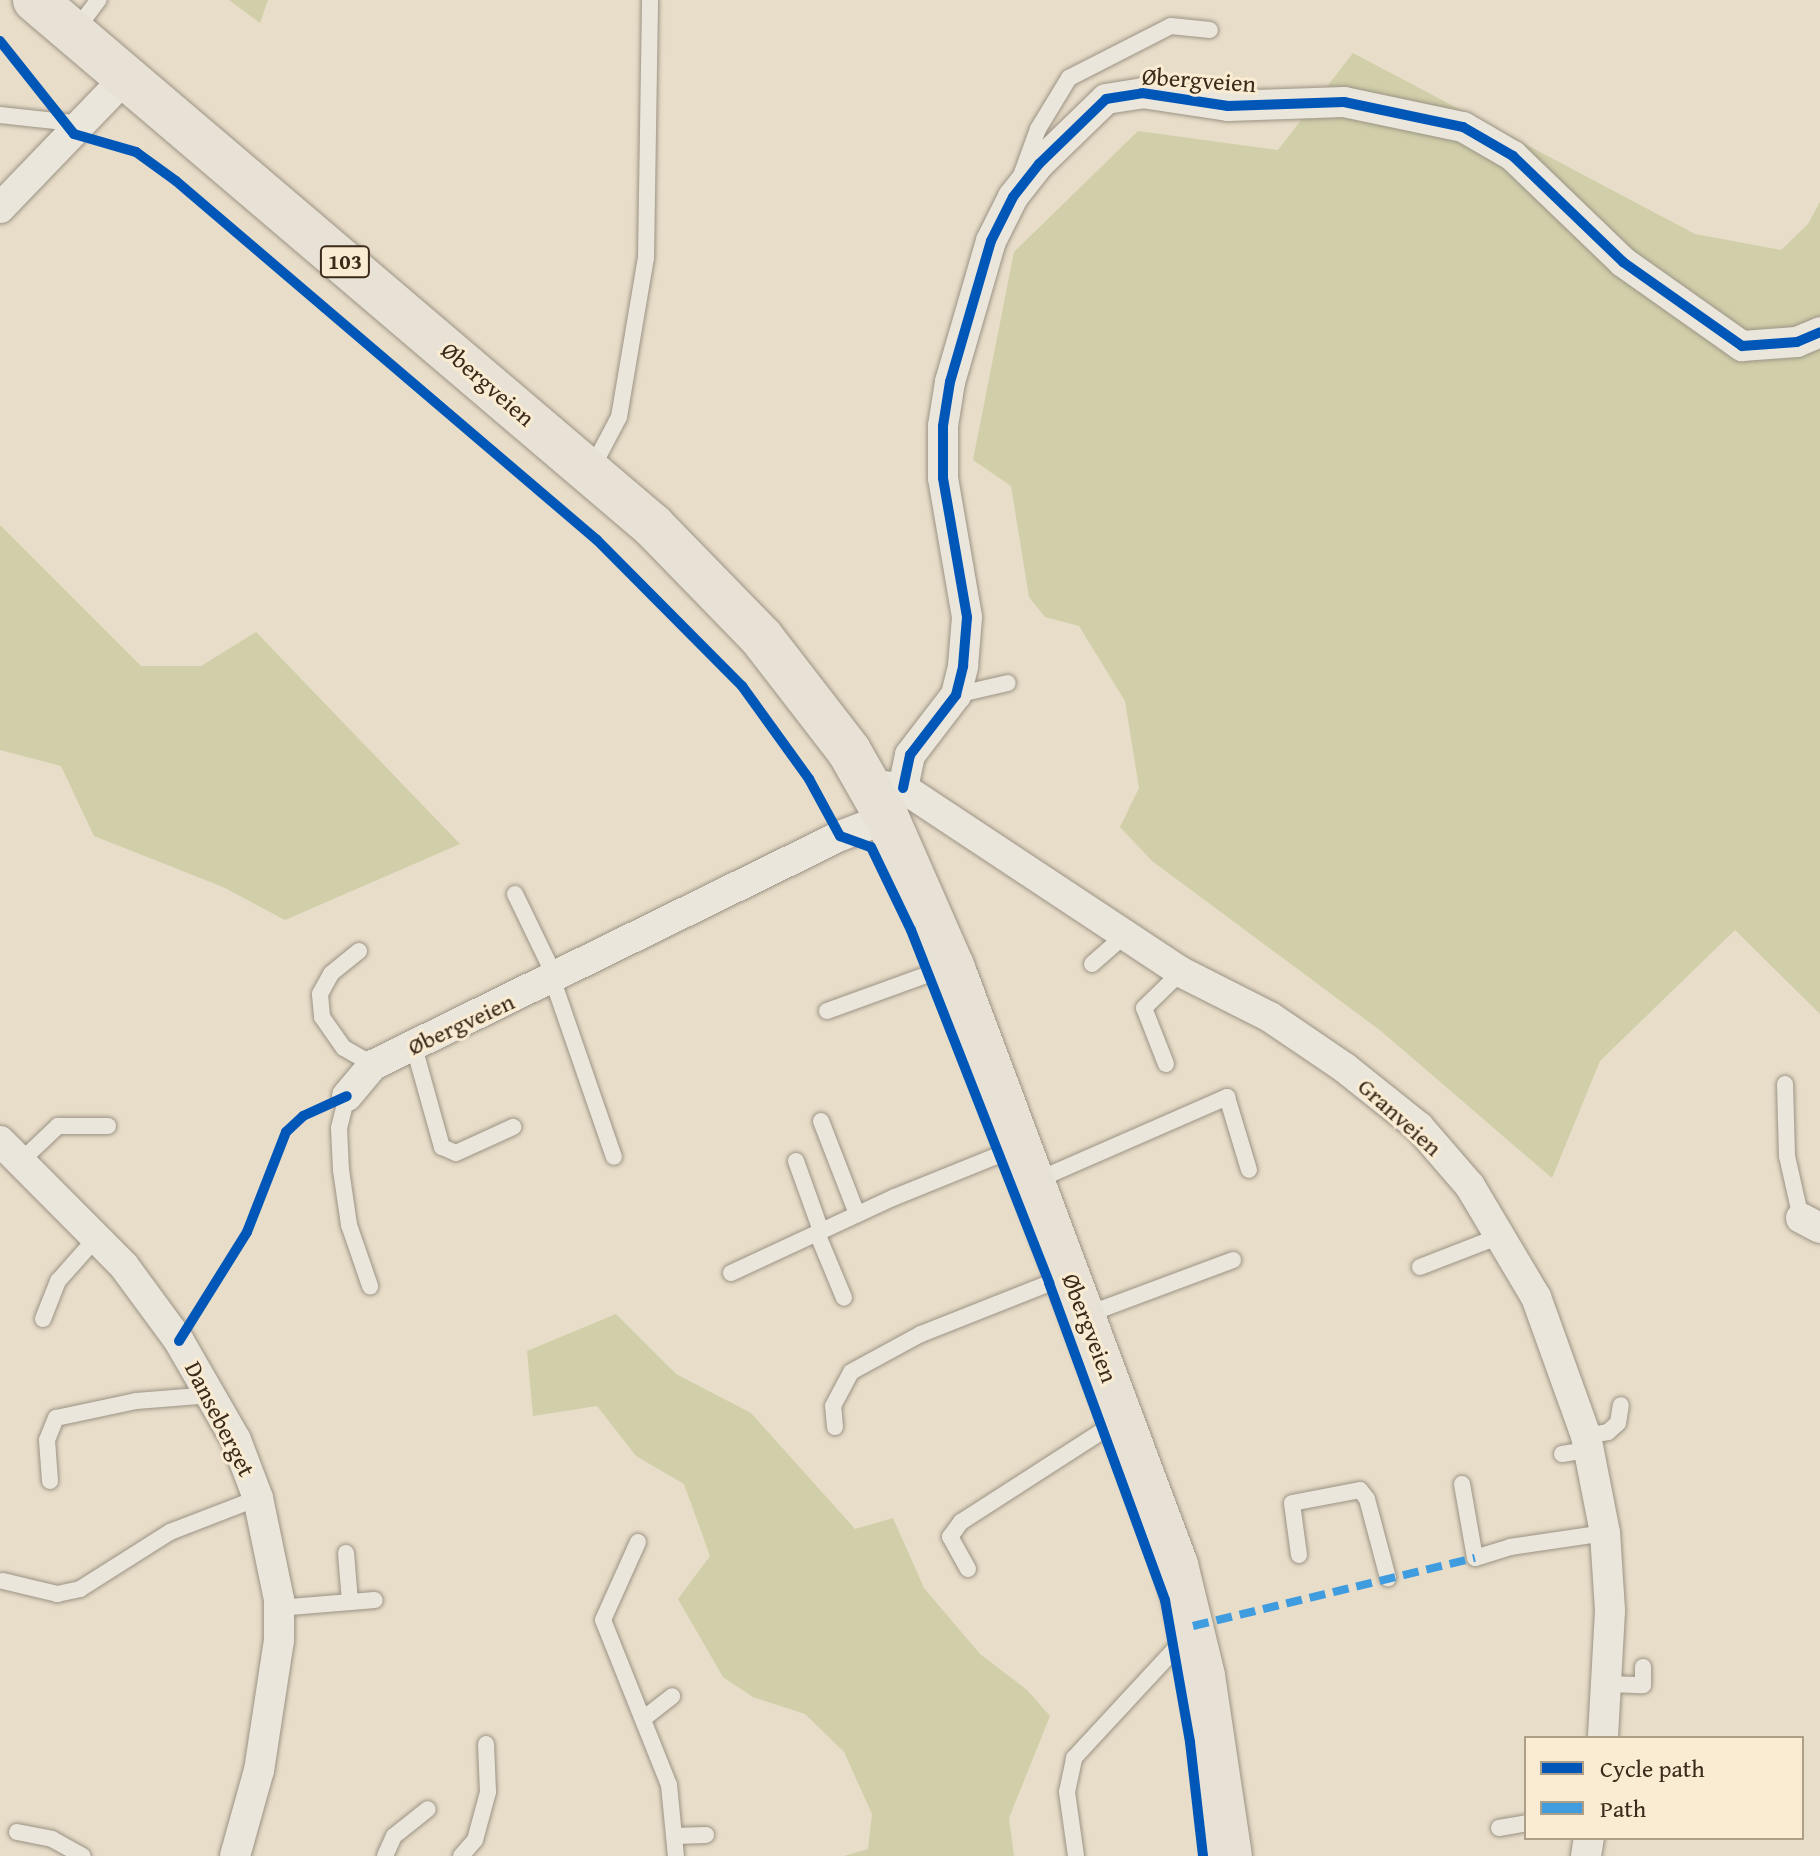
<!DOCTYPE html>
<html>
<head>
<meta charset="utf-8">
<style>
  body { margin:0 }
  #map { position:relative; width:1820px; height:1856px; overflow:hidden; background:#e8ddc8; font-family:"Gentium Book Plus",serif }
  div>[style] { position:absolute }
  .green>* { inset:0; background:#d0cfa9 }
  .roads { filter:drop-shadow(0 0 2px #9c9385) drop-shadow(0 0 2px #9c9385) }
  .service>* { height:16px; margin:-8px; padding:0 8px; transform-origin:8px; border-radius:8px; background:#ebe6dc }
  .minor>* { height:30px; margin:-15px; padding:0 15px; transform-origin:15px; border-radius:15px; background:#ebe6dc }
  .primary>* { height:44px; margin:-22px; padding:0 22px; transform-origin:22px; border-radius:22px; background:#e8e2d6 }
  .quiet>* { height:8px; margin-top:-4px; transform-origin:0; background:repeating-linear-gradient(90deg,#3f9cdf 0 16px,transparent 0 24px) }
  .cycleway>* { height:10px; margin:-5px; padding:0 5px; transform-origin:5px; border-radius:5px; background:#0057b8 }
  span { translate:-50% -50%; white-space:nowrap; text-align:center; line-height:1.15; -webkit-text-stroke:6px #f9ecd2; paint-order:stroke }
  .shield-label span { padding:2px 6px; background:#f9ecd2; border:2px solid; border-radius:6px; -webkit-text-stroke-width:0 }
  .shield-label { font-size:22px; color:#3c2a1a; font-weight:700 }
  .street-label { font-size:24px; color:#3c2a1a }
  .legend { position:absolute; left:1524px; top:1736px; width:280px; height:104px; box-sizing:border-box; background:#f9ecd2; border:2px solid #ad9e88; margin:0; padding:10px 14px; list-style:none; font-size:24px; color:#3c2a1a }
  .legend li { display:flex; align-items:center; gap:16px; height:40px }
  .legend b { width:40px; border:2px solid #ad9e88 }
</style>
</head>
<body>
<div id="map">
  <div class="green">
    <i style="clip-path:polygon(229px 0,268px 0,260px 23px)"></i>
    <i style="clip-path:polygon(1353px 53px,1695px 234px,1781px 250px,1808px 224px,1820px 202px,1820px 1014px,1735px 930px,1600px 1061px,1552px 1178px,1381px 1031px,1152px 861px,1120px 827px,1139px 788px,1125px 701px,1079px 626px,1045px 617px,1029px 597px,1011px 486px,973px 460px,1014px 252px,1138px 131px,1278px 150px)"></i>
    <i style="clip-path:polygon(0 525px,141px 666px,201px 666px,256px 632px,460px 844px,285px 920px,223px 887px,94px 836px,61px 766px,0 750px)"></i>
    <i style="clip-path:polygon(616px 1314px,676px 1374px,751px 1413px,855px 1529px,893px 1518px,924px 1588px,980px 1654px,1027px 1690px,1050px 1716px,1009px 1818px,1014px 1856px,844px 1856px,868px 1849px,872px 1814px,844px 1752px,805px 1714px,753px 1697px,723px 1677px,678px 1599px,710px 1556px,684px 1484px,636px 1456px,597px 1406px,533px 1416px,527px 1351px)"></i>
  </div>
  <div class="roads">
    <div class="service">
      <i style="left:75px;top:31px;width:39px;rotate:-53deg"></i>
      <i style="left:0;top:115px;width:83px;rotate:6.2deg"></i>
      <i style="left:1022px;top:173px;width:47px;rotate:-70deg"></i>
      <i style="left:1038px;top:129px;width:60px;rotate:-58.7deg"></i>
      <i style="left:1069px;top:78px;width:114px;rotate:-27deg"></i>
      <i style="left:1171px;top:26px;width:39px;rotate:6deg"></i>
      <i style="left:591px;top:470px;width:60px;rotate:-62.2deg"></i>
      <i style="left:619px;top:417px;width:161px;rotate:-80.4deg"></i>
      <i style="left:646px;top:258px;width:258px;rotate:-89.1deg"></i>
      <i style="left:956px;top:695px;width:53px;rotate:-13deg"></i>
      <i style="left:515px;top:894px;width:94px;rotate:64.2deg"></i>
      <i style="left:359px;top:951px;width:36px;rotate:141deg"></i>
      <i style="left:331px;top:974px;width:23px;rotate:119deg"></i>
      <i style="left:320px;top:994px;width:23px;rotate:85deg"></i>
      <i style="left:322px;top:1017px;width:38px;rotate:55deg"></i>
      <i style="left:344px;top:1048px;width:34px;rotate:30deg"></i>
      <i style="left:1092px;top:964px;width:44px;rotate:-41.3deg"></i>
      <i style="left:553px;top:981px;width:186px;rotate:70.9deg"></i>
      <i style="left:827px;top:1011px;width:132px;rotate:-19.9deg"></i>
      <i style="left:414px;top:1047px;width:104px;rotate:74.4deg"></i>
      <i style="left:442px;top:1147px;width:15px;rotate:23deg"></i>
      <i style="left:456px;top:1153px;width:63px;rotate:-24.5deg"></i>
      <i style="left:1166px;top:1064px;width:60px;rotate:-111.4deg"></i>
      <i style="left:1144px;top:1008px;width:52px;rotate:-44.2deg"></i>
      <i style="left:1785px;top:1084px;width:72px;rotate:88.4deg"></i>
      <i style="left:1787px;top:1156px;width:64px;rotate:77.3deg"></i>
      <i style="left:347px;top:1096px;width:33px;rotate:104deg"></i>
      <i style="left:339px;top:1128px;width:42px;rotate:87.3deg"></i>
      <i style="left:341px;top:1170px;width:56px;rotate:81.7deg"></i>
      <i style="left:349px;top:1225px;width:65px;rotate:71deg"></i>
      <i style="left:821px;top:1121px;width:100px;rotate:68.8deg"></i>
      <i style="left:22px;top:1160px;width:50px;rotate:-43.4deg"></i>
      <i style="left:58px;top:1126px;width:50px"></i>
      <i style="left:796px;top:1161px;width:74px;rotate:70.3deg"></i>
      <i style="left:1035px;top:1181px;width:210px;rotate:-23.6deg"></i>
      <i style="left:1227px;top:1097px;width:76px;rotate:73.2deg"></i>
      <i style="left:817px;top:1233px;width:70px;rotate:67.4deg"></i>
      <i style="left:1420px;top:1267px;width:86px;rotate:-21.2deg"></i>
      <i style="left:731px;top:1273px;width:181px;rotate:-24.9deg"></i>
      <i style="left:895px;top:1197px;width:131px;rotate:-22deg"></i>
      <i style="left:1086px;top:1315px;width:157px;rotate:-20.5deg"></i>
      <i style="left:43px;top:1319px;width:41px;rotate:-68.5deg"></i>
      <i style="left:58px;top:1281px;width:59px;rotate:-48.4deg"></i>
      <i style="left:835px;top:1427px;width:21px;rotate:-95deg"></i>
      <i style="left:833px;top:1406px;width:38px;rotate:-62deg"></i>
      <i style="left:851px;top:1372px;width:80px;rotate:-28.5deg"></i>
      <i style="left:921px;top:1334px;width:155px;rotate:-21.6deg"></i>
      <i style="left:1586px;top:1436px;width:22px;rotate:-10deg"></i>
      <i style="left:1608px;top:1432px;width:13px;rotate:-42deg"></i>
      <i style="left:1618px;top:1423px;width:18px;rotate:-81deg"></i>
      <i style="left:1562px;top:1454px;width:26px;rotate:-9deg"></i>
      <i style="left:50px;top:1481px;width:41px;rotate:-94.2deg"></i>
      <i style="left:47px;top:1440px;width:24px;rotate:-68deg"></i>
      <i style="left:56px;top:1418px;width:82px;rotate:-12deg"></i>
      <i style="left:136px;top:1401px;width:76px;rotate:-4.5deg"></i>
      <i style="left:1462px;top:1484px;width:75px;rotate:80deg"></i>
      <i style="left:1475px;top:1558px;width:37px;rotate:-17deg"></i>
      <i style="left:1510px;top:1547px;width:96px;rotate:-8.4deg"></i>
      <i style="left:638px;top:1542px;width:85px;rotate:114.2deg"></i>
      <i style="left:603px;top:1620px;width:178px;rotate:68.2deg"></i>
      <i style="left:669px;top:1785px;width:71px;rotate:84.4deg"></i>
      <i style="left:346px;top:1553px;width:49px;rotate:85.3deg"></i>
      <i style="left:1299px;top:1555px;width:52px;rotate:-97.7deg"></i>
      <i style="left:1292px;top:1503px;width:69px;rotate:-10.8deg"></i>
      <i style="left:1360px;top:1490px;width:11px;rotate:52deg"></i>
      <i style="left:1367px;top:1499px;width:82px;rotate:75.1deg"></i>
      <i style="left:968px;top:1569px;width:37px;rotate:-119deg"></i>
      <i style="left:950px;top:1537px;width:19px;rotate:-54deg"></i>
      <i style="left:961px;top:1522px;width:188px;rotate:-32.8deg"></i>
      <i style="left:3px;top:1581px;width:56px;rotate:13.5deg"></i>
      <i style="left:57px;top:1594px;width:24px;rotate:-12deg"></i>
      <i style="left:80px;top:1589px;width:107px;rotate:-32.3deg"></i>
      <i style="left:170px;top:1532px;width:94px;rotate:-21.1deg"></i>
      <i style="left:278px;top:1608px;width:97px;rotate:-4.7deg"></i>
      <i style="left:1608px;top:1684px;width:35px;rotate:2deg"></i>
      <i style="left:1643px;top:1685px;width:18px;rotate:-90deg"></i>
      <i style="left:643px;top:1719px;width:37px;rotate:-38deg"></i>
      <i style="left:1499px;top:1828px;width:27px;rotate:-10deg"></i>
      <i style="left:17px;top:1832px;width:36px;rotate:11deg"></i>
      <i style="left:52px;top:1839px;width:35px;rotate:29deg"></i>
      <i style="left:675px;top:1836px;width:31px;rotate:-2deg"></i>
      <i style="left:385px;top:1856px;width:22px;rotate:-66deg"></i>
      <i style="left:394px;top:1836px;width:43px;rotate:-38.5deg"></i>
      <i style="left:461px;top:1856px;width:21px;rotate:-49deg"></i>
      <i style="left:475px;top:1840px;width:50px;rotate:-74.8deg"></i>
      <i style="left:488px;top:1792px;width:48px;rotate:-92.4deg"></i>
      <i style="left:1076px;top:1856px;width:65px;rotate:-98deg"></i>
      <i style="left:1067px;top:1792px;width:35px;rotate:-78deg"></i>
      <i style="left:1074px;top:1758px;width:168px;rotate:-47.2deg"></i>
    </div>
    <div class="minor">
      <i style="left:0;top:208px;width:183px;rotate:-46.1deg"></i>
      <i style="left:882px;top:786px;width:21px;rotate:5deg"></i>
      <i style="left:903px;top:788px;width:333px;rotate:33.5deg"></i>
      <i style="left:1181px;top:972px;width:100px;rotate:26.8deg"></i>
      <i style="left:1270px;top:1017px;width:91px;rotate:34.2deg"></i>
      <i style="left:1345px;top:1068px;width:95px;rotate:38.6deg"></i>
      <i style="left:1419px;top:1127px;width:78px;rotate:49.2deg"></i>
      <i style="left:1470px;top:1186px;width:129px;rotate:59.3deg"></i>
      <i style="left:1536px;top:1297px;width:148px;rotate:70.2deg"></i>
      <i style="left:1586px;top:1436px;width:99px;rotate:78.9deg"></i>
      <i style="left:1605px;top:1533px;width:78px;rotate:86.3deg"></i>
      <i style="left:1610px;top:1611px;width:127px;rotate:93.2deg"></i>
      <i style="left:903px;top:788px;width:34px;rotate:-78deg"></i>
      <i style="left:910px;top:755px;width:76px;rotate:-52.5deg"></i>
      <i style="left:956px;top:695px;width:30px;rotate:-76deg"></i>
      <i style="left:963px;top:666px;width:49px;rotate:-85.3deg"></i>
      <i style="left:967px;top:617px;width:141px;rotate:-99.8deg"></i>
      <i style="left:943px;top:478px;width:52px;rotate:-90deg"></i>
      <i style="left:943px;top:426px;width:45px;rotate:-81deg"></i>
      <i style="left:950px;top:382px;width:147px;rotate:-73.8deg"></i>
      <i style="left:991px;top:241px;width:49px;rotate:-63.4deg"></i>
      <i style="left:1013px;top:197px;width:42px;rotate:-51.8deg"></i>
      <i style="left:1039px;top:164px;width:93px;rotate:-44.1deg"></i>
      <i style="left:1106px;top:99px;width:36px;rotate:-9deg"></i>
      <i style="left:1142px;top:93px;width:87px;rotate:8.6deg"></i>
      <i style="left:1228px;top:106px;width:116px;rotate:-2deg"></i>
      <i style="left:1344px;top:102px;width:122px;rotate:11.9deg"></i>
      <i style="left:1463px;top:127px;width:58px;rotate:30.1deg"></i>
      <i style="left:1513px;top:156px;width:153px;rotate:43.9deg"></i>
      <i style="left:1623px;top:262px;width:146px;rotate:35.2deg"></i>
      <i style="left:1742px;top:346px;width:55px;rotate:-4.2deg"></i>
      <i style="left:1797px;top:342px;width:25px;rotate:-23deg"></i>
      <i style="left:347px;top:1096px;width:40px;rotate:-50deg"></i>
      <i style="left:373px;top:1065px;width:520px;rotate:-26.12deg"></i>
      <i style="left:840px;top:836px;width:50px;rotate:-21deg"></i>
      <i style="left:0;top:1141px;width:176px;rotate:45.2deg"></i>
      <i style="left:124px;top:1266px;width:93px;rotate:53.7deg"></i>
      <i style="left:179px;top:1341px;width:114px;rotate:60.1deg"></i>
      <i style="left:236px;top:1440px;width:62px;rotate:69.2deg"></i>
      <i style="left:258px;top:1498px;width:103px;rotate:78.3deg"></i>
      <i style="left:279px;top:1599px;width:41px;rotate:90deg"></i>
      <i style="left:279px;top:1640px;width:132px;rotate:98.7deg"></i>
      <i style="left:259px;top:1770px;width:89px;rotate:105.6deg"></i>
      <i style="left:1801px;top:1218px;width:21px;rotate:28deg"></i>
      <i style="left:1586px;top:1856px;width:18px;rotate:-81deg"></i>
    </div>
    <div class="primary">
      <i style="left:35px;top:0;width:812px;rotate:40.4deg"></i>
      <i style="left:653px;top:526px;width:155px;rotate:45.8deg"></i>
      <i style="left:761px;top:637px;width:144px;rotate:52.3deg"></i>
      <i style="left:849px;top:751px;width:77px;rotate:60.4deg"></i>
      <i style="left:887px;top:818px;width:162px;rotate:66.3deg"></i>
      <i style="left:952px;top:966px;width:640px;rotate:69.5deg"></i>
      <i style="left:1176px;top:1565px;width:114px;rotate:76.3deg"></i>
      <i style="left:1203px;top:1676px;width:182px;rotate:81.5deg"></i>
    </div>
  </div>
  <div class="quiet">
    <i style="left:1193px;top:1626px;width:290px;rotate:-13.6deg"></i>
  </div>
  <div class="cycleway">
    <i style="left:0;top:41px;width:119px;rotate:51.5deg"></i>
    <i style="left:74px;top:134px;width:65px;rotate:16.2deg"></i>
    <i style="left:136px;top:152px;width:49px;rotate:35.9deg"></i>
    <i style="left:176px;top:181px;width:553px;rotate:40.46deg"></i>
    <i style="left:597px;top:540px;width:206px;rotate:45.2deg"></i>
    <i style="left:742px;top:686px;width:115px;rotate:54.2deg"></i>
    <i style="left:809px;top:779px;width:65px;rotate:61.5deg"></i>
    <i style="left:840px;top:836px;width:33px;rotate:20deg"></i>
    <i style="left:871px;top:847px;width:92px;rotate:64.3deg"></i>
    <i style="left:911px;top:930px;width:379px;rotate:68.6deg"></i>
    <i style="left:1049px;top:1283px;width:338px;rotate:69.9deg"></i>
    <i style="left:1165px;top:1600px;width:144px;rotate:80deg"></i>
    <i style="left:1190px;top:1742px;width:115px;rotate:83.5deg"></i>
    <i style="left:903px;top:788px;width:34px;rotate:-78deg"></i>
    <i style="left:910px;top:755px;width:76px;rotate:-52.5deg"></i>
    <i style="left:956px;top:695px;width:30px;rotate:-76deg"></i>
    <i style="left:963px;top:666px;width:49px;rotate:-85.3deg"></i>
    <i style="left:967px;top:617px;width:141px;rotate:-99.8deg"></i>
    <i style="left:943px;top:478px;width:52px;rotate:-90deg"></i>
    <i style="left:943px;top:426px;width:45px;rotate:-81deg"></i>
    <i style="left:950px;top:382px;width:147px;rotate:-73.8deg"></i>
    <i style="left:991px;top:241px;width:49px;rotate:-63.4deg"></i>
    <i style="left:1013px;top:197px;width:42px;rotate:-51.8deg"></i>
    <i style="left:1039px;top:164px;width:93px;rotate:-44.1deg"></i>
    <i style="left:1106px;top:99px;width:36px;rotate:-9deg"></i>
    <i style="left:1142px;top:93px;width:87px;rotate:8.6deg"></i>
    <i style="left:1228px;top:106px;width:116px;rotate:-2deg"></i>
    <i style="left:1344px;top:102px;width:122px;rotate:11.9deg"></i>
    <i style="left:1463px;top:127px;width:58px;rotate:30.1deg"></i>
    <i style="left:1513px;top:156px;width:153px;rotate:43.9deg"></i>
    <i style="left:1623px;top:262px;width:146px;rotate:35.2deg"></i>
    <i style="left:1742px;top:346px;width:55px;rotate:-4.2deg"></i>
    <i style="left:1797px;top:342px;width:25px;rotate:-23deg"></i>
    <i style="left:179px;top:1341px;width:128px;rotate:-58deg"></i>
    <i style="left:247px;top:1232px;width:107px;rotate:-68.7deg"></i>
    <i style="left:286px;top:1132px;width:23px;rotate:-43deg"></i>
    <i style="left:303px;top:1116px;width:48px;rotate:-24.4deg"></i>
  </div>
  <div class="shield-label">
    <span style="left:345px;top:262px">103</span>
  </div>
  <div class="street-label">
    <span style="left:1199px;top:80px;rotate:4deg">Øbergveien</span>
    <span style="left:488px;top:384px;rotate:41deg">Øbergveien</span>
    <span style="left:461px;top:1024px;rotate:-25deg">Øbergveien</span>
    <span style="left:1400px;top:1117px;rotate:42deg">Granveien</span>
    <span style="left:1090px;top:1328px;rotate:69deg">Øbergveien</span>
    <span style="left:220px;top:1419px;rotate:63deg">Danseberget</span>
  </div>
  <ul class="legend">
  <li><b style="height:10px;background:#0057b8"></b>Cycle path</li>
  <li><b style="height:10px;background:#3f9cdf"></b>Path</li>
  </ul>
</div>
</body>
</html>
